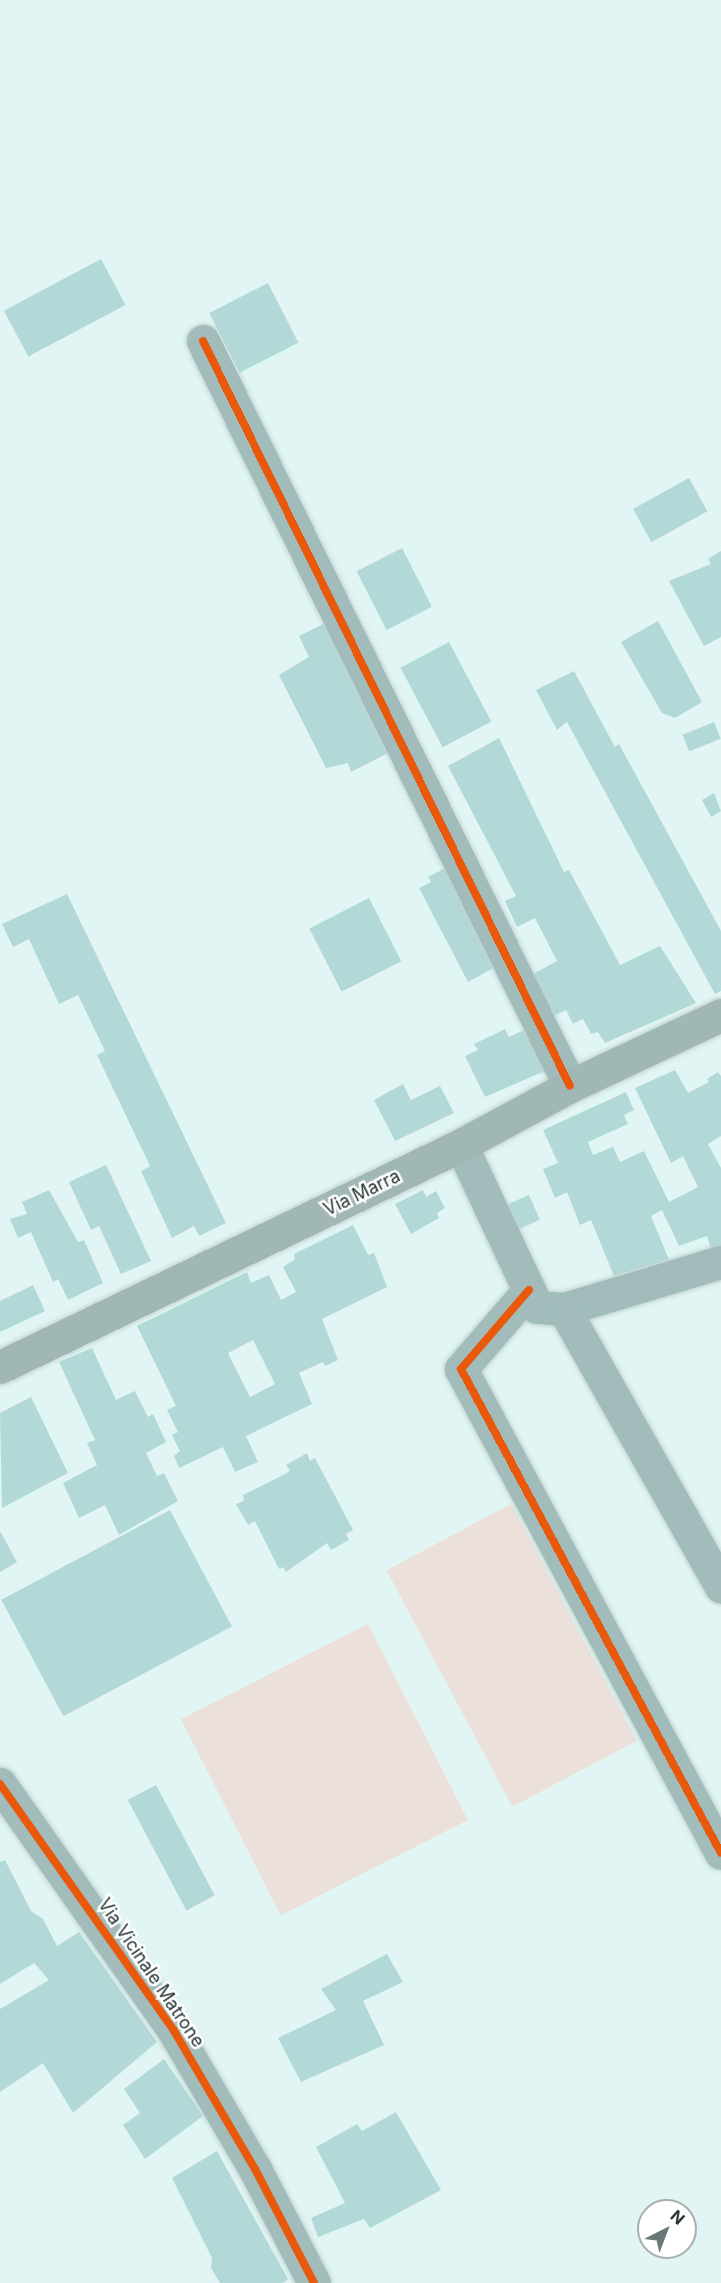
<!DOCTYPE html>
<html>
<head>
<meta charset="utf-8">
<style>
  body { margin:0 }
  #map { position:relative; width:721px; height:2283px; overflow:hidden; background:#e1f6f4; font-family:Inter,sans-serif }
  div>[style] { position:absolute }
  .green>* { inset:0; background:#ebe1da; transform-origin:0 0 }
  .building>* { inset:0; background:#b2d9d7; transform-origin:0 0 }
  .roads { filter:drop-shadow(0 0 2px #c1d2d0) drop-shadow(0 0 2px #c1d2d0) }
  .minor>* { height:33px; margin:-16.5px; padding:0 16.5px; transform-origin:16.5px; border-radius:16.5px; background:#a1bcba }
  .major>* { height:33px; margin:-16.5px; padding:0 16.5px; transform-origin:16.5px; border-radius:16.5px; background:#a0b7b6 }
  .cycleway>* { height:8px; margin:-4px; padding:0 4px; transform-origin:4px; border-radius:4px; background:#e8590c }
  span { translate:-50% -50%; white-space:nowrap; text-align:center; line-height:1.15; -webkit-text-stroke:5px #fff; paint-order:stroke }
  .street-label { font-size:18px; color:#273635 }
  .north { position:absolute; left:637px; top:2199px; width:60px; height:60px; box-sizing:border-box; background:#fff; border:2px solid #a9afae; border-radius:50%; rotate:42deg; font-size:16px; font-weight:700; line-height:24px; text-align:center; color:#273635 }
  .north::after { content:''; display:block; margin:auto; width:21px; height:27px; background:#687978; clip-path:polygon(50% 0,100% 100%,50% 72%,0 100%) }
</style>
</head>
<body>
<div id="map">
  <div class="green">
    <i style="left:511px;top:1504px;width:268px;height:141px;rotate:62deg"></i>
    <i style="left:368px;top:1624px;width:220px;height:210px;rotate:63deg"></i>
  </div>
  <div class="building">
    <i style="left:101px;top:259px;width:52px;height:110px;rotate:62deg"></i>
    <i style="left:268px;top:283px;width:67px;height:66px;rotate:63deg"></i>
    <i style="left:689px;top:478px;width:38px;height:64px;rotate:61deg"></i>
    <i style="left:402px;top:548px;width:66px;height:51px;rotate:63deg"></i>
    <i style="clip-path:polygon(721px 551px,721px 637px,704px 646px,669px 581px,711px 564px,708px 559px)"></i>
    <i style="clip-path:polygon(329px 621px,394px 750px,351px 772px,348px 763px,326px 768px,279px 675px,309px 657px,299px 636px)"></i>
    <i style="clip-path:polygon(658px 621px,702px 702px,675px 718px,662px 713px,621px 642px)"></i>
    <i style="left:449px;top:642px;width:90px;height:55px;rotate:62deg"></i>
    <i style="clip-path:polygon(574px 671px,615px 747px,619px 744px,721px 931px,721px 991px,715px 994px,567px 722px,557px 730px,536px 690px)"></i>
    <i style="left:714px;top:722px;width:18px;height:34px;rotate:68deg"></i>
    <i style="clip-path:polygon(499px 738px,564px 872px,569px 870px,620px 965px,660px 946px,696px 1003px,605px 1043px,598px 1032px,591px 1034px,583px 1019px,573px 1024px,566px 1010px,543px 1021px,531px 975px,557px 961px,535px 918px,517px 927px,505px 901px,516px 896px,448px 766px)"></i>
    <i style="clip-path:polygon(714px 793px,721px 811px,711px 817px,702px 800px)"></i>
    <i style="clip-path:polygon(447px 867px,497px 966px,468px 982px,419px 888px,431px 882px,428px 877px)"></i>
    <i style="clip-path:polygon(67px 894px,226px 1223px,199px 1236px,194px 1226px,172px 1238px,141px 1171px,150px 1166px,97px 1055px,105px 1051px,78px 995px,59px 1004px,29px 939px,13px 947px,2px 924px)"></i>
    <i style="left:369px;top:898px;width:71px;height:67px;rotate:63deg"></i>
    <i style="clip-path:polygon(505px 1029px,509px 1037px,526px 1029px,547px 1070px,485px 1097px,465px 1056px,478px 1050px,474px 1044px)"></i>
    <i style="clip-path:polygon(675px 1070px,688px 1093px,709px 1082px,707px 1079px,718px 1072px,721px 1076px,721px 1136px,708px 1144px,721px 1168px,721px 1246px,711px 1249px,707px 1236px,679px 1246px,662px 1210px,651px 1216px,669px 1260px,614px 1276px,591px 1220px,580px 1225px,567px 1192px,555px 1198px,543px 1169px,558px 1163px,543px 1130px,626px 1092px,634px 1110px,624px 1115px,628px 1124px,588px 1142px,593px 1155px,613px 1147px,620px 1162px,644px 1151px,669px 1202px,698px 1187px,683px 1156px,671px 1163px,635px 1088px)"></i>
    <i style="clip-path:polygon(403px 1084px,411px 1100px,440px 1086px,454px 1113px,395px 1141px,374px 1100px)"></i>
    <i style="clip-path:polygon(106px 1165px,151px 1261px,121px 1274px,99px 1226px,91px 1230px,69px 1182px)"></i>
    <i style="clip-path:polygon(49px 1190px,78px 1242px,84px 1240px,103px 1283px,68px 1300px,58px 1279px,53px 1282px,31px 1232px,18px 1238px,10px 1219px,27px 1214px,22px 1202px)"></i>
    <i style="clip-path:polygon(423px 1190px,426px 1197px,436px 1191px,445px 1208px,437px 1213px,439px 1218px,411px 1234px,395px 1204px)"></i>
    <i style="left:529px;top:1195px;width:27px;height:27px;rotate:66deg"></i>
    <i style="clip-path:polygon(evenodd,353px 1225px,368px 1255px,374px 1253px,387px 1287px,322px 1319px,338px 1360px,325px 1366px,323px 1362px,299px 1373px,312px 1404px,246px 1436px,258px 1462px,235px 1472px,223px 1447px,179px 1468px,174px 1456px,180px 1451px,172px 1435px,178px 1432px,167px 1410px,176px 1406px,137px 1326px,247px 1272px,251px 1283px,269px 1275px,281px 1300px,296px 1292px,283px 1267px,295px 1259px,294px 1254px,353px 1225px,253px 1340px,275px 1384px,250px 1397px,228px 1353px,253px 1340px)"></i>
    <i style="clip-path:polygon(33px 1285px,45px 1311px,0 1332px,0 1301px)"></i>
    <i style="clip-path:polygon(92px 1348px,116px 1400px,135px 1391px,148px 1417px,153px 1414px,166px 1442px,146px 1453px,157px 1476px,164px 1473px,178px 1501px,119px 1535px,105px 1505px,79px 1518px,63px 1483px,97px 1465px,87px 1443px,95px 1440px,59px 1362px)"></i>
    <i style="clip-path:polygon(31px 1397px,68px 1473px,2px 1508px,0 1413px)"></i>
    <i style="clip-path:polygon(307px 1453px,310px 1461px,315px 1458px,353px 1530px,346px 1534px,349px 1540px,331px 1550px,327px 1543px,286px 1572px,283px 1567px,279px 1569px,255px 1521px,248px 1525px,236px 1504px,244px 1501px,243px 1495px,287px 1473px,290px 1470px,286px 1465px)"></i>
    <i style="left:170px;top:1510px;width:132px;height:191px;rotate:62deg"></i>
    <i style="clip-path:polygon(0 1531px,17px 1562px,0 1572px)"></i>
    <i style="left:156px;top:1785px;width:125px;height:32px;rotate:62deg"></i>
    <i style="clip-path:polygon(5px 1860px,31px 1911px,43px 1919px,57px 1946px,79px 1932px,157px 2042px,73px 2113px,43px 2063px,0 2092px,0 2009px,49px 1980px,34px 1963px,0 1984px,0 1862px)"></i>
    <i style="clip-path:polygon(387px 1954px,403px 1982px,363px 2001px,384px 2045px,301px 2082px,278px 2038px,336px 2010px,321px 1989px)"></i>
    <i style="clip-path:polygon(164px 2059px,203px 2116px,145px 2159px,123px 2125px,140px 2113px,124px 2089px)"></i>
    <i style="clip-path:polygon(396px 2112px,441px 2190px,370px 2228px,364px 2219px,318px 2237px,311px 2218px,345px 2203px,316px 2147px,357px 2124px,362px 2131px)"></i>
    <i style="clip-path:polygon(217px 2151px,288px 2279px,283px 2283px,220px 2283px,211px 2268px,212px 2258px,172px 2178px)"></i>
  </div>
  <div class="roads">
    <div class="minor">
      <i style="left:203px;top:341px;width:830px;rotate:63.77deg"></i>
      <i style="left:461px;top:1145px;width:179px;rotate:64.9deg"></i>
      <i style="left:537px;top:1307px;width:27px;rotate:4deg"></i>
      <i style="left:564px;top:1309px;width:164px;rotate:-16.7deg"></i>
      <i style="left:529px;top:1290px;width:104px;rotate:130.7deg"></i>
      <i style="left:461px;top:1369px;width:549px;rotate:61.76deg"></i>
      <i style="left:564px;top:1309px;width:319px;rotate:60.5deg"></i>
      <i style="left:0;top:1784px;width:302px;rotate:54.8deg"></i>
      <i style="left:174px;top:2031px;width:160px;rotate:59.6deg"></i>
      <i style="left:255px;top:2169px;width:128px;rotate:62.6deg"></i>
    </div>
    <div class="major">
      <i style="left:0;top:1367px;width:512px;rotate:-25.71deg"></i>
      <i style="left:461px;top:1145px;width:124px;rotate:-28.4deg"></i>
      <i style="left:570px;top:1086px;width:167px;rotate:-25.2deg"></i>
    </div>
  </div>
  <div class="cycleway">
    <i style="left:203px;top:341px;width:830px;rotate:63.77deg"></i>
    <i style="left:529px;top:1290px;width:104px;rotate:130.7deg"></i>
    <i style="left:461px;top:1369px;width:549px;rotate:61.76deg"></i>
    <i style="left:0;top:1784px;width:302px;rotate:54.8deg"></i>
    <i style="left:174px;top:2031px;width:160px;rotate:59.6deg"></i>
    <i style="left:255px;top:2169px;width:128px;rotate:62.6deg"></i>
  </div>
  <div class="street-label">
    <span style="left:362px;top:1193px;rotate:-26deg">Via Marra</span>
    <span style="left:151px;top:1973px;rotate:56deg">Via Vicinale Matrone</span>
  </div>
  <div class="north">N</div>
</div>
</body>
</html>
